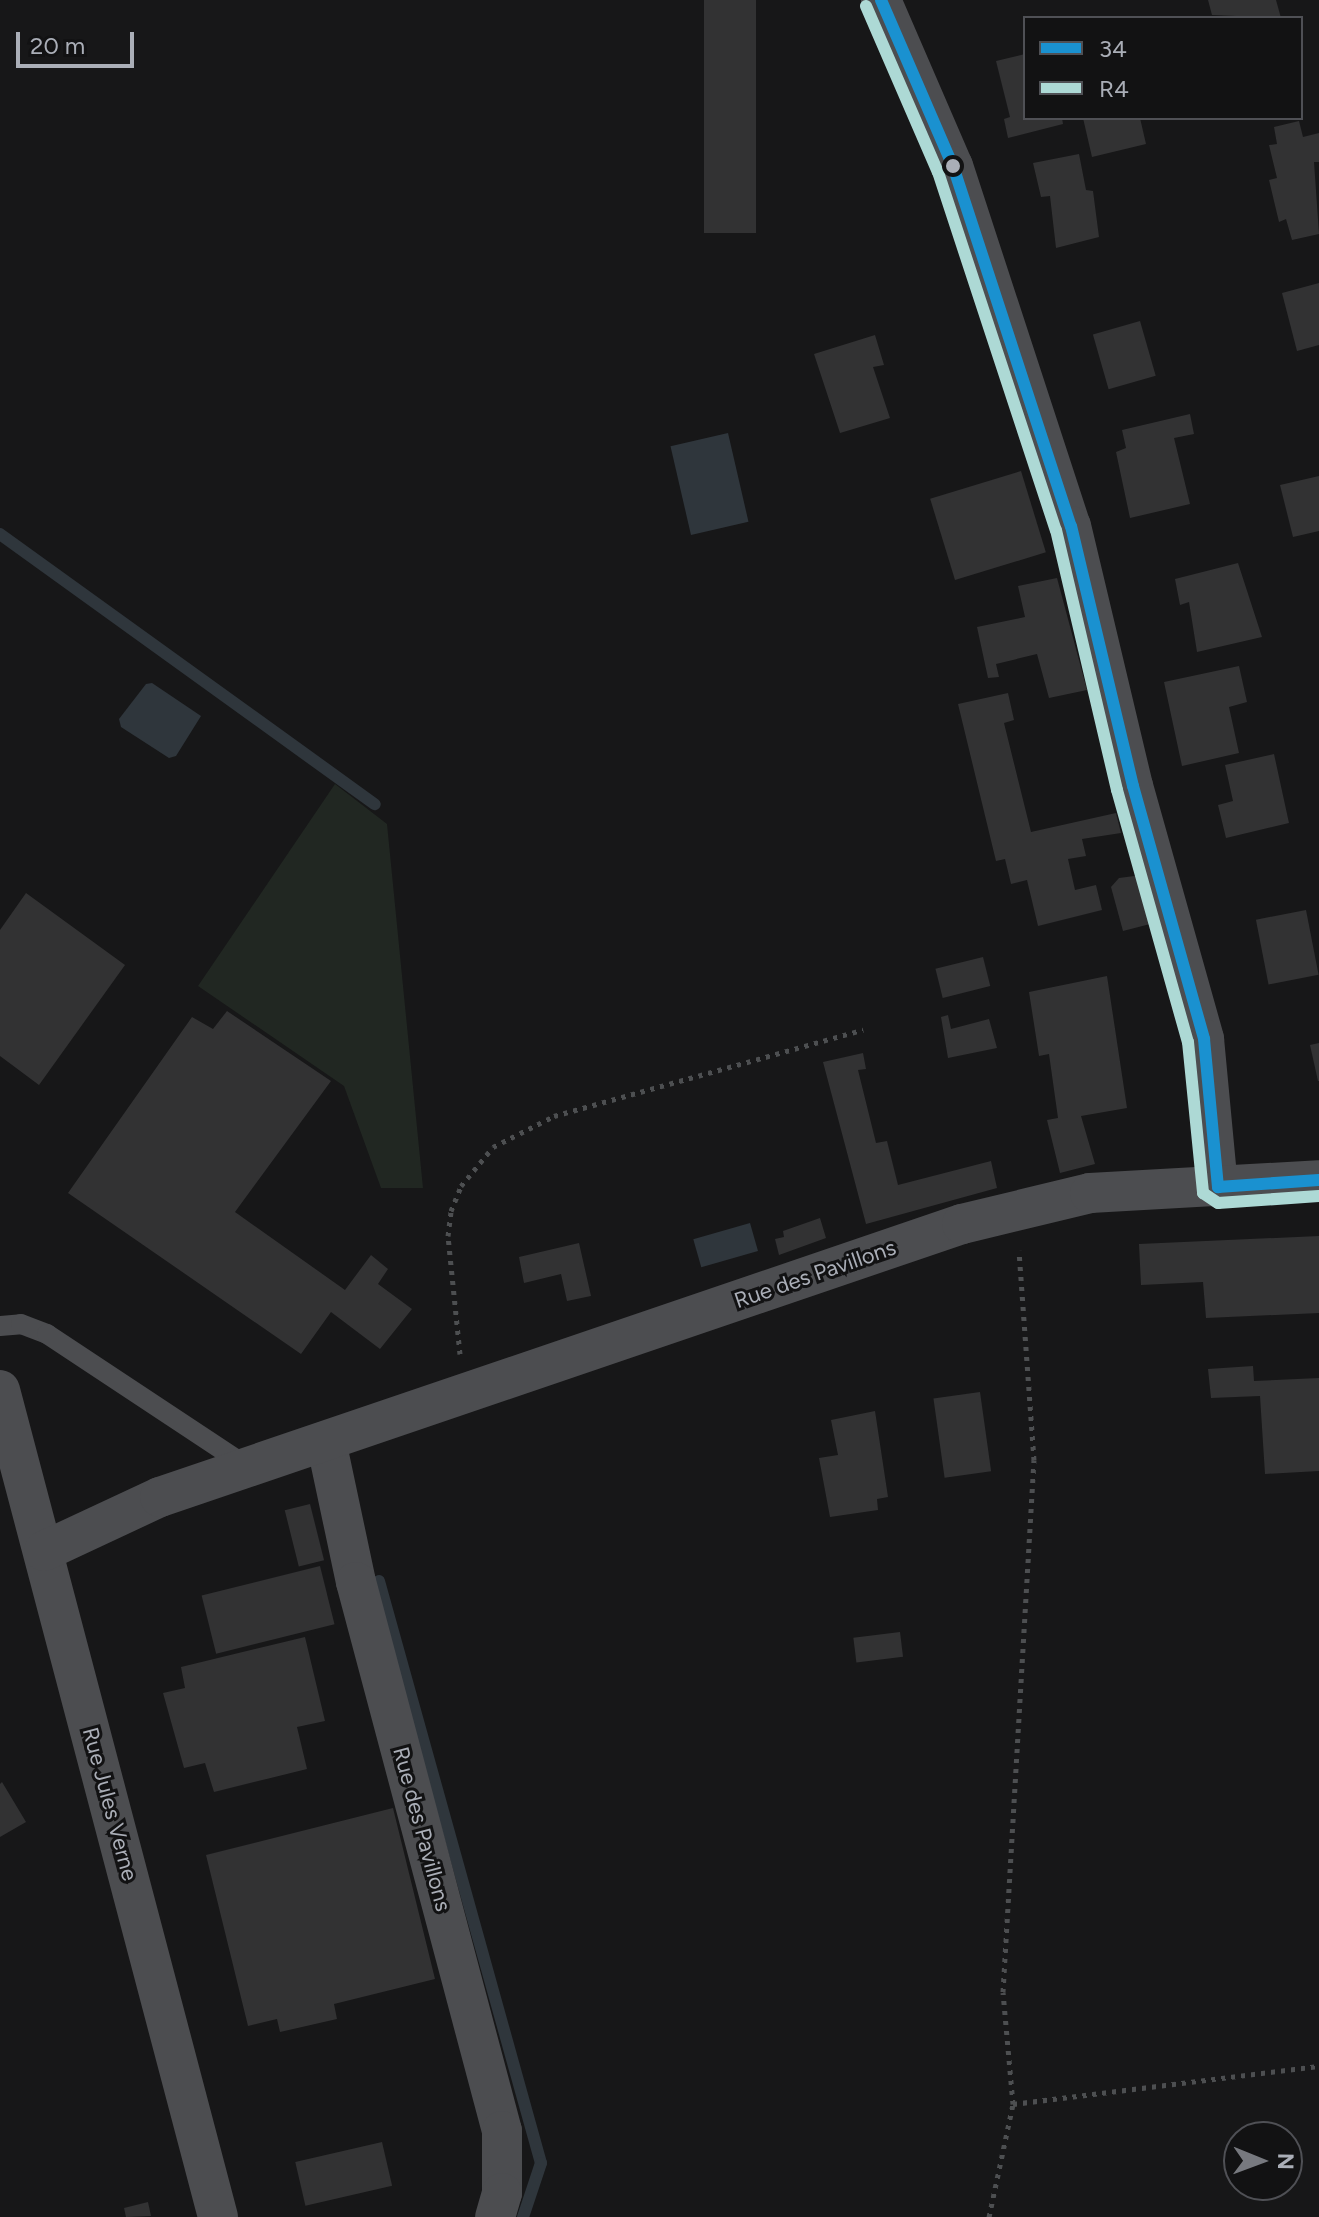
<!DOCTYPE html>
<html>
<head>
<meta charset="utf-8">
<style>
  body { margin:0 }
  #map { position:relative; width:1319px; height:2217px; overflow:hidden; background:#171718; font-family:Figtree,sans-serif }
  div>[style] { position:absolute }
  .green>* { inset:0; background:#212722 }
  .water>* { inset:0; background:#2f363c; transform-origin:0 0 }
  .stream>* { height:12px; margin:-6px; padding:0 6px; transform-origin:6px; border-radius:6px; background:#2f363c }
  .building>* { inset:0; background:#323233; transform-origin:0 0 }
  .path>* { height:5px; margin-top:-2.5px; transform-origin:0; background:repeating-linear-gradient(90deg,#4d4f51 0 4px,transparent 0 10px) }
  .lane>* { height:20px; margin:-10px; padding:0 10px; transform-origin:10px; border-radius:10px; background:#4c4d50 }
  .street>* { height:40px; margin:-20px; padding:0 20px; transform-origin:20px; border-radius:20px; background:#4c4d50 }
  .bus-1>* { height:12px; margin:-6px; padding:0 6px; transform-origin:6px; border-radius:6px; background:#1a91d0 }
  .bus-2>* { height:12px; margin:-6px; padding:0 6px; transform-origin:6px; border-radius:6px; background:#add9d5 }
  .dots>* { width:22px; height:22px; translate:-50% -50%; box-sizing:border-box; border:4px solid #121213; border-radius:50% }
  span { translate:-50% -50%; white-space:nowrap; text-align:center; line-height:1.15; -webkit-text-stroke:6px #121213; paint-order:stroke }
  .street-label { font-size:22px; color:#aaaeb7 }
  .legend { position:absolute; left:1023px; top:16px; width:280px; height:104px; box-sizing:border-box; background:#121213; border:2px solid #4f5055; margin:0; padding:10px 14px; list-style:none; font-size:24px; color:#aaaeb7 }
  .legend li { display:flex; align-items:center; gap:16px; height:40px }
  .legend b { width:40px; border:2px solid #4f5055 }
  .north { position:absolute; left:1223px; top:2121px; width:80px; height:80px; box-sizing:border-box; background:#121213; border:2px solid #4f5055; border-radius:50%; rotate:91deg; font-size:22px; font-weight:700; line-height:32px; text-align:center; color:#aaaeb7 }
  .north::after { content:''; display:block; margin:auto; width:28px; height:36px; background:#77797f; clip-path:polygon(50% 0,100% 100%,50% 72%,0 100%) }
  .scale { position:absolute; left:16px; top:32px; width:118px; height:36px; box-sizing:border-box; border:4px solid #aaaeb7; border-top:0; padding-left:10px; font-size:24px; line-height:28px; white-space:nowrap; color:#aaaeb7; -webkit-text-stroke:6px #121213; paint-order:stroke }
</style>
</head>
<body>
<div id="map">
  <div class="green">
    <i style="clip-path:polygon(335px 784px,387px 824px,423px 1188px,381px 1188px,344px 1086px,198px 986px)"></i>
  </div>
  <div class="water">
    <i style="left:728px;top:433px;width:91px;height:59px;rotate:77deg"></i>
    <i style="clip-path:polygon(152px 683px,201px 716px,176px 756px,169px 758px,121px 727px,119px 719px,146px 684px)"></i>
    <i style="left:750px;top:1223px;width:29px;height:59px;rotate:74deg"></i>
  </div>
  <div class="stream">
    <i style="left:0;top:534px;width:462px;rotate:35.8deg"></i>
    <i style="left:379px;top:1581px;width:604px;rotate:74.45deg"></i>
    <i style="left:541px;top:2163px;width:57px;rotate:108.4deg"></i>
  </div>
  <div class="building">
    <i style="left:704px;top:0;width:52px;height:233px"></i>
    <i style="clip-path:polygon(1208px 0,1276px 0,1281px 18px,1212px 15px)"></i>
    <i style="clip-path:polygon(1025px 54px,1025px 118px,1062px 118px,1063px 124px,1008px 138px,1004px 119px,1010px 117px,996px 61px)"></i>
    <i style="clip-path:polygon(1083px 118px,1140px 118px,1146px 144px,1092px 157px)"></i>
    <i style="clip-path:polygon(1299px 121px,1303px 137px,1319px 133px,1319px 162px,1314px 162px,1319px 234px,1292px 240px,1286px 219px,1279px 222px,1269px 180px,1277px 178px,1269px 145px,1277px 144px,1274px 127px)"></i>
    <i style="clip-path:polygon(1079px 154px,1086px 190px,1093px 191px,1099px 237px,1056px 248px,1050px 196px,1041px 197px,1033px 163px)"></i>
    <i style="clip-path:polygon(1319px 283px,1319px 345px,1297px 351px,1282px 293px)"></i>
    <i style="left:1140px;top:321px;width:57px;height:49px;rotate:74deg"></i>
    <i style="clip-path:polygon(875px 335px,884px 365px,873px 367px,890px 418px,840px 433px,814px 354px)"></i>
    <i style="clip-path:polygon(1190px 414px,1194px 434px,1174px 438px,1190px 504px,1130px 518px,1116px 452px,1126px 448px,1122px 430px)"></i>
    <i style="left:1021px;top:471px;width:85px;height:95px;rotate:73deg"></i>
    <i style="clip-path:polygon(1319px 476px,1319px 531px,1293px 537px,1280px 485px)"></i>
    <i style="clip-path:polygon(1238px 563px,1262px 637px,1197px 652px,1189px 602px,1180px 605px,1175px 579px)"></i>
    <i style="clip-path:polygon(1057px 578px,1087px 690px,1049px 698px,1037px 654px,996px 664px,999px 677px,988px 678px,977px 627px,1025px 617px,1018px 586px)"></i>
    <i style="clip-path:polygon(1239px 666px,1247px 702px,1229px 707px,1239px 753px,1182px 766px,1164px 682px)"></i>
    <i style="clip-path:polygon(1008px 693px,1014px 720px,1004px 723px,1031px 832px,1116px 813px,1121px 833px,1082px 839px,1086px 856px,1068px 859px,1075px 890px,1096px 885px,1102px 910px,1038px 926px,1027px 880px,1011px 884px,1005px 859px,996px 861px,958px 704px)"></i>
    <i style="clip-path:polygon(1274px 754px,1289px 823px,1226px 838px,1218px 805px,1233px 801px,1225px 765px)"></i>
    <i style="clip-path:polygon(1142px 875px,1154px 923px,1123px 931px,1111px 887px,1119px 878px)"></i>
    <i style="clip-path:polygon(26px 893px,125px 965px,39px 1085px,0 1056px,0 930px)"></i>
    <i style="left:1306px;top:910px;width:66px;height:51px;rotate:79deg"></i>
    <i style="left:983px;top:957px;width:30px;height:49px;rotate:76deg"></i>
    <i style="clip-path:polygon(1107px 976px,1127px 1108px,1081px 1116px,1095px 1164px,1060px 1173px,1047px 1120px,1058px 1118px,1049px 1054px,1039px 1056px,1029px 992px)"></i>
    <i style="clip-path:polygon(227px 1011px,331px 1081px,235px 1212px,345px 1290px,371px 1255px,388px 1269px,378px 1284px,412px 1309px,380px 1349px,331px 1312px,301px 1354px,68px 1193px,192px 1017px,213px 1029px)"></i>
    <i style="clip-path:polygon(948px 1015px,951px 1029px,989px 1019px,997px 1048px,948px 1058px,941px 1017px)"></i>
    <i style="clip-path:polygon(1319px 1043px,1319px 1081px,1318px 1081px,1310px 1045px)"></i>
    <i style="clip-path:polygon(863px 1053px,866px 1069px,858px 1070px,876px 1143px,887px 1141px,898px 1185px,991px 1161px,997px 1188px,866px 1224px,823px 1062px)"></i>
    <i style="clip-path:polygon(820px 1218px,826px 1238px,779px 1255px,775px 1239px,784px 1237px,783px 1231px)"></i>
    <i style="clip-path:polygon(1319px 1236px,1319px 1313px,1206px 1318px,1203px 1282px,1141px 1285px,1139px 1244px)"></i>
    <i style="clip-path:polygon(579px 1243px,591px 1296px,567px 1301px,561px 1274px,524px 1283px,519px 1257px)"></i>
    <i style="clip-path:polygon(1253px 1366px,1254px 1381px,1319px 1378px,1319px 1471px,1265px 1474px,1260px 1396px,1211px 1398px,1208px 1369px)"></i>
    <i style="left:980px;top:1392px;width:80px;height:47px;rotate:82deg"></i>
    <i style="clip-path:polygon(875px 1411px,888px 1497px,877px 1499px,878px 1510px,830px 1517px,819px 1458px,838px 1455px,831px 1420px)"></i>
    <i style="left:310px;top:1504px;width:58px;height:26px;rotate:76deg"></i>
    <i style="left:320px;top:1566px;width:60px;height:122px;rotate:76deg"></i>
    <i style="left:900px;top:1632px;width:25px;height:47px;rotate:83deg"></i>
    <i style="clip-path:polygon(305px 1637px,325px 1721px,297px 1727px,307px 1769px,214px 1792px,205px 1763px,184px 1768px,163px 1693px,185px 1688px,181px 1667px)"></i>
    <i style="clip-path:polygon(2px 1782px,26px 1822px,0 1837px,0 1784px)"></i>
    <i style="clip-path:polygon(393px 1808px,435px 1979px,334px 2004px,337px 2019px,280px 2032px,277px 2019px,248px 2026px,206px 1855px)"></i>
    <i style="left:382px;top:2142px;width:45px;height:89px;rotate:77deg"></i>
    <i style="clip-path:polygon(148px 2202px,151px 2216px,126px 2217px,124px 2208px)"></i>
  </div>
  <div class="path">
    <i style="left:460px;top:1354px;width:119px;rotate:-95.8deg"></i>
    <i style="left:448px;top:1236px;width:25px;rotate:-83deg"></i>
    <i style="left:451px;top:1211px;width:27px;rotate:-68deg"></i>
    <i style="left:461px;top:1186px;width:50px;rotate:-50.6deg"></i>
    <i style="left:493px;top:1147px;width:68px;rotate:-26.9deg"></i>
    <i style="left:554px;top:1116px;width:321px;rotate:-15.6deg"></i>
    <i style="left:1013px;top:2104px;width:308px;rotate:-7.1deg"></i>
    <i style="left:989px;top:2217px;width:116px;rotate:-78deg"></i>
    <i style="left:1013px;top:2104px;width:112px;rotate:-95.1deg"></i>
    <i style="left:1003px;top:1992px;width:533px;rotate:-86.67deg"></i>
    <i style="left:1034px;top:1460px;width:210px;rotate:-94.1deg"></i>
  </div>
  <div class="lane">
    <i style="left:0;top:1326px;width:21px;rotate:-5deg"></i>
    <i style="left:21px;top:1324px;width:28px;rotate:21deg"></i>
    <i style="left:47px;top:1334px;width:241px;rotate:33.5deg"></i>
  </div>
  <div class="street">
    <i style="left:881px;top:0;width:181px;rotate:66.6deg"></i>
    <i style="left:953px;top:166px;width:379px;rotate:71.9deg"></i>
    <i style="left:1071px;top:526px;width:267px;rotate:76.6deg"></i>
    <i style="left:1133px;top:786px;width:263px;rotate:74.3deg"></i>
    <i style="left:1204px;top:1039px;width:149px;rotate:84.6deg"></i>
    <i style="left:0;top:1390px;width:855px;rotate:75.23deg"></i>
    <i style="left:326px;top:1441px;width:144px;rotate:78deg"></i>
    <i style="left:356px;top:1582px;width:568px;rotate:75.11deg"></i>
    <i style="left:502px;top:2131px;width:62px;rotate:90deg"></i>
    <i style="left:502px;top:2193px;width:25px;rotate:106deg"></i>
    <i style="left:44px;top:1551px;width:128px;rotate:-25deg"></i>
    <i style="left:160px;top:1497px;width:847px;rotate:-18.8deg"></i>
    <i style="left:962px;top:1224px;width:132px;rotate:-13.6deg"></i>
    <i style="left:1090px;top:1193px;width:229px;rotate:-3.2deg"></i>
  </div>
  <div class="bus-1">
    <i style="left:881px;top:0;width:181px;rotate:66.6deg"></i>
    <i style="left:953px;top:166px;width:379px;rotate:71.9deg"></i>
    <i style="left:1071px;top:526px;width:267px;rotate:76.6deg"></i>
    <i style="left:1133px;top:786px;width:263px;rotate:74.3deg"></i>
    <i style="left:1204px;top:1039px;width:149px;rotate:84.6deg"></i>
    <i style="left:1218px;top:1187px;width:101px;rotate:-4deg"></i>
  </div>
  <div class="bus-2">
    <i style="left:866px;top:6px;width:181px;rotate:66.6deg"></i>
    <i style="left:938px;top:172px;width:377px;rotate:71.8deg"></i>
    <i style="left:1056px;top:530px;width:267px;rotate:76.8deg"></i>
    <i style="left:1117px;top:790px;width:262px;rotate:74.3deg"></i>
    <i style="left:1188px;top:1042px;width:152px;rotate:84.3deg"></i>
    <i style="left:1203px;top:1193px;width:18px;rotate:34deg"></i>
    <i style="left:1218px;top:1203px;width:101px;rotate:-4deg"></i>
  </div>
  <div class="dots">
    <i style="left:953px;top:166px;background:#aaaeb7"></i>
  </div>
  <div class="street-label">
    <span style="left:815px;top:1274px;rotate:-19deg">Rue des Pavillons</span>
    <span style="left:110px;top:1804px;rotate:75deg">Rue Jules Verne</span>
    <span style="left:422px;top:1829px;rotate:75deg">Rue des Pavillons</span>
  </div>
  <ul class="legend">
  <li><b style="height:10px;background:#1a91d0"></b>34</li>
  <li><b style="height:10px;background:#add9d5"></b>R4</li>
  </ul>
  <div class="north">N</div>
  <div class="scale">20 m</div>
</div>
</body>
</html>
